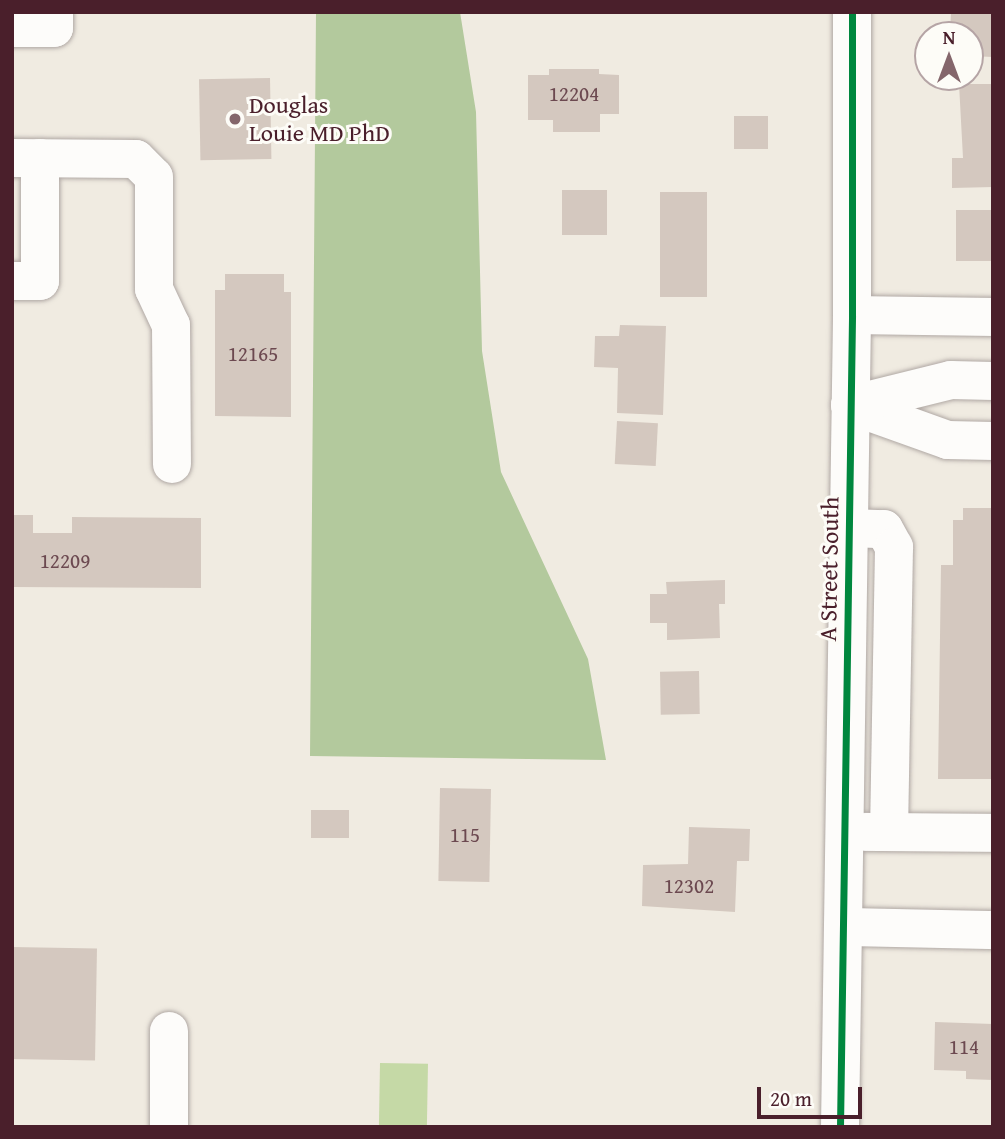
<!DOCTYPE html>
<html>
<head>
<meta charset="utf-8">
<style>
  body { margin:0 }
  #map { position:relative; width:1005px; height:1139px; overflow:hidden; background:#f0ebe1; font-family:"Gentium Book Plus",serif }
  div>[style] { position:absolute }
  .green>* { inset:0; background:#c5d9a6; transform-origin:0 0 }
  .forest>* { inset:0; background:#b3c99d }
  .building>* { inset:0; background:#d4c8bf; transform-origin:0 0 }
  .roads { filter:drop-shadow(0 0 2px #b0a8a4) drop-shadow(0 0 2px #b0a8a4) }
  .minor>* { height:38px; margin:-19px; padding:0 19px; transform-origin:19px; border-radius:19px; background:#fdfcfa }
  .cycleway>* { height:7px; margin:-3.5px; padding:0 3.5px; transform-origin:3.5px; border-radius:3.5px; background:#00873e }
  .dots>* { width:19px; height:19px; translate:-50% -50%; box-sizing:border-box; border:4px solid #fdfcf7; border-radius:50% }
  span { translate:-50% -50%; white-space:nowrap; text-align:center; line-height:1.15; -webkit-text-stroke:6px #fdfcf7; paint-order:stroke }
  .number-label { font-size:21px; color:#6c4950 }
  .number-label span { -webkit-text-stroke-width:0 }
  .poi-label { font-size:24px; color:#4a1f2b }
  .left { translate:0 -50%; text-align:left }
  .street-label { font-size:24px; color:#4a1f2b }
  .frame { position:absolute; inset:0; border:14px solid #4a1f2b; pointer-events:none }
  .north { position:absolute; left:914px; top:21px; width:70px; height:70px; box-sizing:border-box; background:#fdfcf7; border:2px solid #b5a4a5; border-radius:50%; rotate:0deg; font-size:19px; font-weight:700; line-height:28px; text-align:center; color:#4a1f2b }
  .north::after { content:''; display:block; margin:auto; width:24px; height:32px; background:#84666b; clip-path:polygon(50% 0,100% 100%,50% 72%,0 100%) }
  .scale { position:absolute; left:757px; top:1087px; width:105px; height:32px; box-sizing:border-box; border:4px solid #4a1f2b; border-top:0; padding-left:9px; font-size:21px; line-height:24px; white-space:nowrap; color:#4a1f2b; -webkit-text-stroke:5px #fdfcf7; paint-order:stroke }
</style>
</head>
<body>
<div id="map">
  <div class="green">
    <i style="left:380px;top:1063px;width:48px;height:64px;rotate:1deg"></i>
  </div>
  <div class="forest">
    <i style="clip-path:polygon(316px 12px,460px 12px,476px 112px,482px 351px,501px 472px,588px 659px,606px 760px,310px 756px)"></i>
  </div>
  <div class="building">
    <i style="clip-path:polygon(951px 12px,993px 12px,993px 57px,970px 56px,970px 35px,950px 35px)"></i>
    <i style="clip-path:polygon(549px 69px,599px 69px,599px 74px,619px 75px,619px 114px,600px 114px,600px 132px,553px 132px,553px 120px,528px 120px,528px 75px,549px 75px)"></i>
    <i style="left:270px;top:78px;width:81px;height:71px;rotate:89deg"></i>
    <i style="clip-path:polygon(959px 84px,993px 84px,993px 187px,952px 188px,952px 158px,963px 158px)"></i>
    <i style="left:734px;top:116px;width:34px;height:33px"></i>
    <i style="left:562px;top:190px;width:45px;height:45px"></i>
    <i style="left:660px;top:192px;width:47px;height:105px"></i>
    <i style="left:956px;top:210px;width:37px;height:51px"></i>
    <i style="clip-path:polygon(225px 274px,284px 274px,284px 292px,291px 292px,291px 417px,215px 416px,215px 290px,225px 290px)"></i>
    <i style="clip-path:polygon(620px 325px,666px 326px,663px 415px,617px 413px,618px 368px,594px 367px,595px 336px,619px 336px)"></i>
    <i style="left:617px;top:421px;width:41px;height:43px;rotate:3deg"></i>
    <i style="clip-path:polygon(963px 508px,993px 508px,993px 779px,938px 779px,941px 565px,953px 565px,953px 520px,963px 520px)"></i>
    <i style="clip-path:polygon(12px 515px,33px 515px,33px 533px,72px 533px,72px 517px,201px 518px,201px 588px,12px 587px)"></i>
    <i style="clip-path:polygon(725px 580px,725px 604px,719px 604px,720px 638px,667px 640px,667px 623px,650px 623px,650px 594px,667px 594px,666px 582px)"></i>
    <i style="left:699px;top:671px;width:43px;height:39px;rotate:89deg"></i>
    <i style="left:440px;top:788px;width:51px;height:93px;rotate:1deg"></i>
    <i style="left:311px;top:810px;width:38px;height:28px"></i>
    <i style="clip-path:polygon(689px 827px,750px 829px,749px 861px,737px 861px,735px 912px,642px 906px,643px 865px,688px 864px)"></i>
    <i style="left:12px;top:947px;width:85px;height:112px;rotate:1deg"></i>
    <i style="clip-path:polygon(935px 1022px,993px 1024px,993px 1080px,966px 1079px,966px 1071px,934px 1070px)"></i>
  </div>
  <div class="roads">
    <div class="minor">
      <i style="left:12px;top:28px;width:42px"></i>
      <i style="left:54px;top:28px;width:16px;rotate:-90deg"></i>
      <i style="left:12px;top:158px;width:124px;rotate:0.5deg"></i>
      <i style="left:136px;top:159px;width:25px;rotate:45deg"></i>
      <i style="left:154px;top:177px;width:112px;rotate:90deg"></i>
      <i style="left:154px;top:289px;width:40px;rotate:65deg"></i>
      <i style="left:171px;top:325px;width:139px;rotate:89.6deg"></i>
      <i style="left:12px;top:281px;width:28px"></i>
      <i style="left:40px;top:281px;width:123px;rotate:-90deg"></i>
      <i style="left:852px;top:315px;width:141px;rotate:0.8deg"></i>
      <i style="left:850px;top:405px;width:104px;rotate:19.7deg"></i>
      <i style="left:948px;top:440px;width:45px;rotate:1.3deg"></i>
      <i style="left:850px;top:405px;width:104px;rotate:-13.9deg"></i>
      <i style="left:951px;top:380px;width:42px;rotate:1.4deg"></i>
      <i style="left:849px;top:528px;width:35px;rotate:2deg"></i>
      <i style="left:884px;top:529px;width:21px;rotate:61deg"></i>
      <i style="left:894px;top:547px;width:285px;rotate:91deg"></i>
      <i style="left:865px;top:832px;width:128px;rotate:0.4deg"></i>
      <i style="left:844px;top:927px;width:149px;rotate:1.2deg"></i>
      <i style="left:169px;top:1127px;width:96px;rotate:-90deg"></i>
      <i style="left:840px;top:1127px;width:812px;rotate:-89.15deg"></i>
      <i style="left:852px;top:315px;width:303px;rotate:-90deg"></i>
    </div>
  </div>
  <div class="cycleway">
    <i style="left:840px;top:1127px;width:812px;rotate:-89.15deg"></i>
    <i style="left:852px;top:315px;width:303px;rotate:-90deg"></i>
  </div>
  <div class="dots">
    <i style="left:235px;top:119px;background:#84666b"></i>
  </div>
  <div class="number-label">
    <span style="left:574px;top:94px">12204</span>
    <span style="left:253px;top:354px">12165</span>
    <span style="left:65px;top:561px">12209</span>
    <span style="left:465px;top:835px">115</span>
    <span style="left:689px;top:886px">12302</span>
    <span style="left:964px;top:1047px">114</span>
  </div>
  <div class="poi-label">
    <span class="left" style="left:249px;top:119px">Douglas<br>Louie MD PhD</span>
  </div>
  <div class="street-label">
    <span style="left:829px;top:569px;rotate:-89deg">A Street South</span>
  </div>
  <div class="frame"></div>
  <div class="north">N</div>
  <div class="scale">20 m</div>
</div>
</body>
</html>
